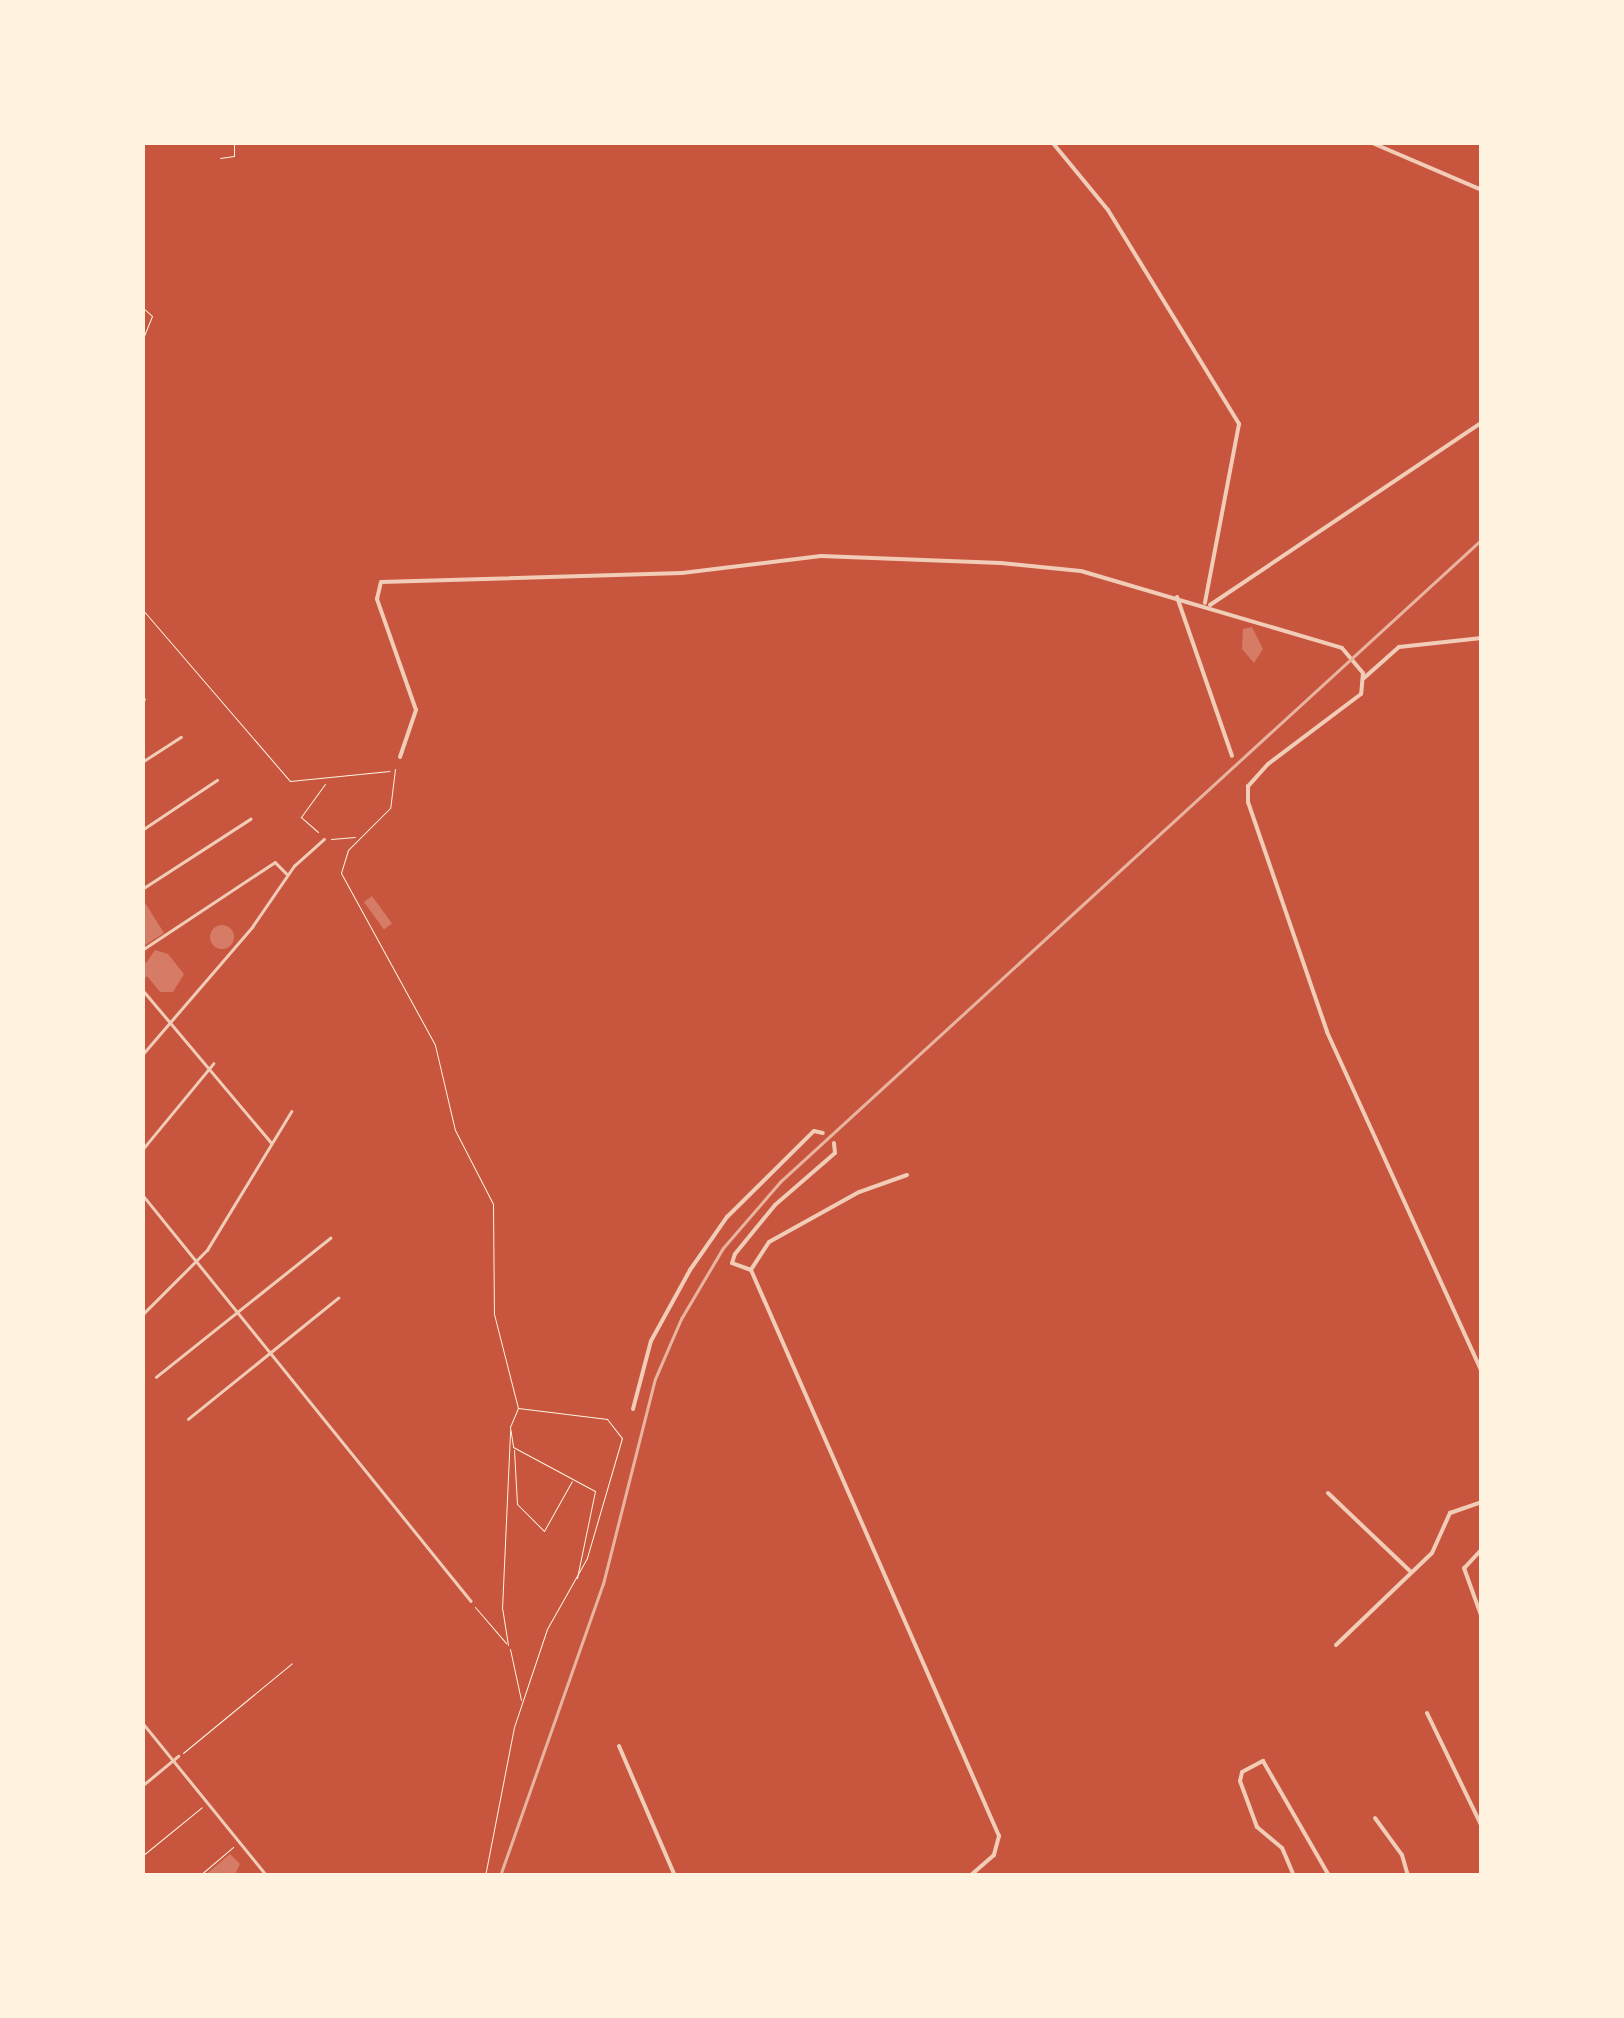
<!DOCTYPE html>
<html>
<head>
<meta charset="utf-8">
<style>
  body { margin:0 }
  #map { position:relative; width:1624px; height:2018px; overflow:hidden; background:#c8553d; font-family:Commissioner,sans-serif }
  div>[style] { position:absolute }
  .building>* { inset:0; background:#d67c66; transform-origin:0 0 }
  .round { border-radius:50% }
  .path>* { height:1px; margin:-0.5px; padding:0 0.5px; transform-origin:0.5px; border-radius:0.5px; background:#fff3e0 }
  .pedestrian>* { height:2.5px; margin:-1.25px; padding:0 1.25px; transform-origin:1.25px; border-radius:1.25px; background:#f1ccb7 }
  .minor>* { height:4px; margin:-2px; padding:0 2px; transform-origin:2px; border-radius:2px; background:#f1ccb7 }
  .rail>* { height:2.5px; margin:-1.25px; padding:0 1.25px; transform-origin:1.25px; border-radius:1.25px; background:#e9b49f }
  span { translate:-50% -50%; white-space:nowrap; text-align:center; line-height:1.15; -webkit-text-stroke:10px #fff3e0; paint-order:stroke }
  .frame { position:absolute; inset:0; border:145px solid #fff3e0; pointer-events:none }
</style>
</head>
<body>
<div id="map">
  <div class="building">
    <i style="clip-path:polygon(1252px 627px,1263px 649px,1254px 663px,1242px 649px,1243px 629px)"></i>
    <i style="left:372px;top:896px;width:34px;height:10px;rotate:54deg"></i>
    <i style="clip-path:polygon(142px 898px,164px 933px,142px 947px)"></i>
    <i class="round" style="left:210px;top:925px;width:24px;height:24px"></i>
    <i style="clip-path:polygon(155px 950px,168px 954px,184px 974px,173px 992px,160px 992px,147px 976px,142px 981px,142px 958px,146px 963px)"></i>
    <i style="clip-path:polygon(230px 1854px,240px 1864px,234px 1876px,204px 1876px)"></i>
  </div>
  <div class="path">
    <i style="left:220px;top:158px;width:14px;rotate:-8deg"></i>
    <i style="left:234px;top:156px;width:14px;rotate:-90deg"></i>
    <i style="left:142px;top:307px;width:13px;rotate:42deg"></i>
    <i style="left:152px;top:316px;width:27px;rotate:112deg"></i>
    <i style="left:142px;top:609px;width:227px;rotate:49.3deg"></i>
    <i style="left:290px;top:781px;width:100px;rotate:-5.8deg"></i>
    <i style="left:395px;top:769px;width:39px;rotate:97deg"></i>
    <i style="left:390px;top:808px;width:59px;rotate:135deg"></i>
    <i style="left:348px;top:850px;width:24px;rotate:107deg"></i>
    <i style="left:341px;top:873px;width:196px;rotate:61.3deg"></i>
    <i style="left:435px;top:1045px;width:87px;rotate:76.8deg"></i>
    <i style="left:455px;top:1130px;width:83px;rotate:62.8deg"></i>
    <i style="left:493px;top:1204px;width:110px;rotate:89.5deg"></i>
    <i style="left:494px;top:1314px;width:97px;rotate:75.7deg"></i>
    <i style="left:518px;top:1408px;width:90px;rotate:7deg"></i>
    <i style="left:607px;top:1419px;width:24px;rotate:52deg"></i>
    <i style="left:622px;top:1438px;width:125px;rotate:106.3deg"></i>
    <i style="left:587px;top:1558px;width:81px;rotate:119.4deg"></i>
    <i style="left:547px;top:1629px;width:103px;rotate:108.6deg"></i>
    <i style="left:514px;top:1727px;width:152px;rotate:101deg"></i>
    <i style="left:318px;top:832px;width:23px;rotate:-139deg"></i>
    <i style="left:301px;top:817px;width:41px;rotate:-54deg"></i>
    <i style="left:331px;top:839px;width:24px;rotate:-5deg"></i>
    <i style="left:518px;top:1408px;width:21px;rotate:113deg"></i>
    <i style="left:510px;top:1427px;width:20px;rotate:81deg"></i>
    <i style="left:513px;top:1447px;width:93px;rotate:28.2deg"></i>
    <i style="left:595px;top:1491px;width:89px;rotate:101.7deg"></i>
    <i style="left:514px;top:1450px;width:54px;rotate:86.8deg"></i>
    <i style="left:517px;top:1504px;width:38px;rotate:45deg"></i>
    <i style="left:544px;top:1531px;width:57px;rotate:-60.8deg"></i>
    <i style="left:475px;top:1607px;width:48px;rotate:49.3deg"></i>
    <i style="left:508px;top:1645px;width:36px;rotate:-99deg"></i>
    <i style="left:502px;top:1609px;width:179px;rotate:-87.4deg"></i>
    <i style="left:510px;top:1649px;width:52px;rotate:77.8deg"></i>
    <i style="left:183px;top:1753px;width:141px;rotate:-39.5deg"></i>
    <i style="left:142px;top:1856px;width:77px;rotate:-39.2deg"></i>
    <i style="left:199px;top:1876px;width:45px;rotate:-40.5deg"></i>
  </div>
  <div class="pedestrian">
    <i style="left:142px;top:700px;width:2px;rotate:-27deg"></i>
    <i style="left:142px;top:762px;width:46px;rotate:-32.7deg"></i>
    <i style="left:142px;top:830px;width:90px;rotate:-33.7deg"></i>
    <i style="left:142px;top:889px;width:129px;rotate:-32.9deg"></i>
    <i style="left:142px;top:950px;width:159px;rotate:-33.5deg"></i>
    <i style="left:275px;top:862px;width:16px;rotate:45deg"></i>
    <i style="left:142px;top:989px;width:200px;rotate:49.9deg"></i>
    <i style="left:142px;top:1055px;width:169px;rotate:-49.3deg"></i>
    <i style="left:252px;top:927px;width:74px;rotate:-55.5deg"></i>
    <i style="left:294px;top:866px;width:40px;rotate:-42deg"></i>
    <i style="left:142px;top:1150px;width:112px;rotate:-50.5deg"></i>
    <i style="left:142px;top:1194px;width:523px;rotate:51.05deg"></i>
    <i style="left:142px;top:1315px;width:92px;rotate:-45deg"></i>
    <i style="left:207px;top:1250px;width:162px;rotate:-58.7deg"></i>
    <i style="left:156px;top:1377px;width:223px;rotate:-38.6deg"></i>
    <i style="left:188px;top:1419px;width:193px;rotate:-38.9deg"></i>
    <i style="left:142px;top:1722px;width:198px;rotate:50.9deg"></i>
    <i style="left:142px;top:1786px;width:47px;rotate:-39.8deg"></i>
  </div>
  <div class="minor">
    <i style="left:1052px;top:142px;width:88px;rotate:50.5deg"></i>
    <i style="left:1108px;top:210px;width:251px;rotate:58.5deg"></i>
    <i style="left:1239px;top:424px;width:182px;rotate:100.8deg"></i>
    <i style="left:1370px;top:142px;width:122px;rotate:23.2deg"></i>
    <i style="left:1177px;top:597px;width:168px;rotate:70.9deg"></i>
    <i style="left:1210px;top:605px;width:328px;rotate:-33.9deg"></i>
    <i style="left:1364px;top:678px;width:47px;rotate:-41.5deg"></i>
    <i style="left:1399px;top:647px;width:83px;rotate:-6.2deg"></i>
    <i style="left:400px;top:757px;width:50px;rotate:-71.2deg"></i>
    <i style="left:416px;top:710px;width:118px;rotate:-109.4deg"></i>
    <i style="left:377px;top:599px;width:17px;rotate:-77deg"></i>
    <i style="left:381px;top:582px;width:301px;rotate:-1.7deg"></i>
    <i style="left:682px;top:573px;width:140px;rotate:-7deg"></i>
    <i style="left:821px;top:556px;width:180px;rotate:2.2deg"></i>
    <i style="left:1001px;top:563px;width:80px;rotate:5.7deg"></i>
    <i style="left:1081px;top:571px;width:272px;rotate:16.4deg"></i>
    <i style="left:1342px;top:648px;width:33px;rotate:50deg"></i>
    <i style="left:1363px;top:673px;width:21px;rotate:95deg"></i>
    <i style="left:1361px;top:694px;width:116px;rotate:143deg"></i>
    <i style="left:1268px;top:764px;width:30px;rotate:132deg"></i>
    <i style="left:1248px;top:786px;width:16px;rotate:90deg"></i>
    <i style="left:1248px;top:802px;width:243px;rotate:71deg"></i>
    <i style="left:1327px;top:1032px;width:374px;rotate:65.5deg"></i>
    <i style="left:907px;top:1175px;width:51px;rotate:160.5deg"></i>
    <i style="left:859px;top:1192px;width:103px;rotate:150.9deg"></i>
    <i style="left:769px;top:1242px;width:33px;rotate:123deg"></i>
    <i style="left:751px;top:1270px;width:618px;rotate:66.34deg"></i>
    <i style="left:999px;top:1836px;width:20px;rotate:105deg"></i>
    <i style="left:994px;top:1855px;width:32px;rotate:139deg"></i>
    <i style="left:751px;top:1270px;width:20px;rotate:-160deg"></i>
    <i style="left:732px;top:1263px;width:9px;rotate:-72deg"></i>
    <i style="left:735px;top:1254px;width:63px;rotate:-50.8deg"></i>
    <i style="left:775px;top:1205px;width:79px;rotate:-40.9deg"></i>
    <i style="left:835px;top:1153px;width:10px;rotate:-96deg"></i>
    <i style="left:633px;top:1409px;width:70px;rotate:-75.2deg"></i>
    <i style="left:651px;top:1341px;width:81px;rotate:-61.2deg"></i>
    <i style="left:690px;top:1270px;width:65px;rotate:-55.1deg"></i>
    <i style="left:727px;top:1217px;width:122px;rotate:-44.7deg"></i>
    <i style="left:814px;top:1131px;width:9px;rotate:13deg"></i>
    <i style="left:1328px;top:1493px;width:115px;rotate:43.6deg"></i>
    <i style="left:1482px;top:1549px;width:26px;rotate:133deg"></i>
    <i style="left:1464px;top:1568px;width:53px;rotate:70.2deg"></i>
    <i style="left:1336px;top:1645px;width:133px;rotate:-43.8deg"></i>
    <i style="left:1432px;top:1553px;width:44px;rotate:-65.8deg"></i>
    <i style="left:1450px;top:1513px;width:34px;rotate:-19deg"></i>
    <i style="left:1427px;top:1713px;width:127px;rotate:64.2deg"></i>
    <i style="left:619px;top:1746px;width:142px;rotate:66.7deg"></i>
    <i style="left:1375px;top:1818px;width:46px;rotate:53.9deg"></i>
    <i style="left:1402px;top:1855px;width:22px;rotate:74deg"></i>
    <i style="left:763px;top:1876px;width:1px;rotate:-45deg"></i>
    <i style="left:1294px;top:1876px;width:30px;rotate:-113deg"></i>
    <i style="left:1282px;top:1848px;width:33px;rotate:-140deg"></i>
    <i style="left:1257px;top:1827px;width:49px;rotate:-110.3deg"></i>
    <i style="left:1240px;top:1781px;width:9px;rotate:-77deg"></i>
    <i style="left:1242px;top:1772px;width:24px;rotate:-28deg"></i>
    <i style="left:1263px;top:1761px;width:133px;rotate:60.1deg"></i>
  </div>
  <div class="rail">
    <i style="left:500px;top:1876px;width:310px;rotate:-70.6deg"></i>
    <i style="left:603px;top:1584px;width:211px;rotate:-75.8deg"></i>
    <i style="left:655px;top:1379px;width:65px;rotate:-66.6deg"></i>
    <i style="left:681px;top:1319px;width:82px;rotate:-59.4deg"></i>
    <i style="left:723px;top:1248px;width:87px;rotate:-49.2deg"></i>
    <i style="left:780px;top:1182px;width:952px;rotate:-42.49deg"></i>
  </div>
  <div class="frame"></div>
</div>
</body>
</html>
